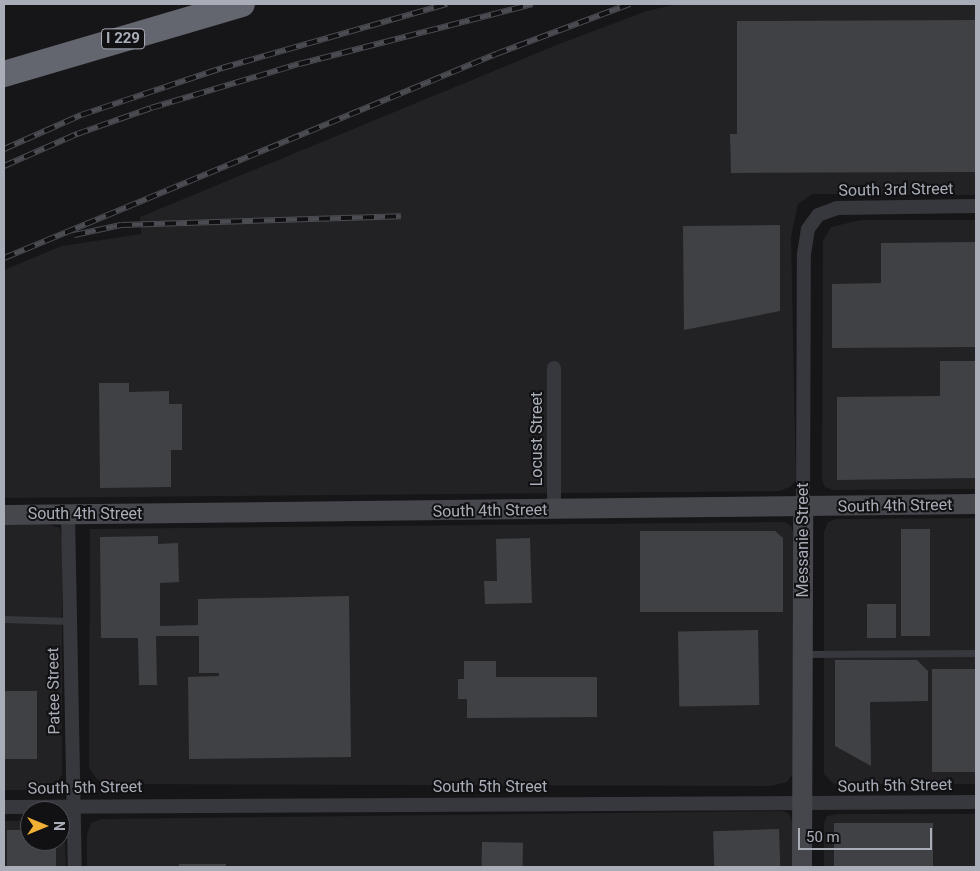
<!DOCTYPE html>
<html>
<head>
<meta charset="utf-8">
<style>
  body { margin:0 }
  #map { position:relative; width:980px; height:871px; overflow:hidden; background:#161618; font-family:Roboto,sans-serif }
  div>[style] { position:absolute }
  .built>* { inset:0; background:#222225 }
  .building>* { inset:0; background:#404145; transform-origin:0 0 }
  .lane>* { height:7px; margin:-3.5px; padding:0 3.5px; transform-origin:3.5px; border-radius:3.5px; background:#37383d }
  .street>* { height:14px; margin:-7px; padding:0 7px; transform-origin:7px; border-radius:7px; background:#37383d }
  .secondary>* { height:20px; margin:-10px; padding:0 10px; transform-origin:10px; border-radius:10px; background:#45474d }
  .highway>* { height:26px; margin:-13px; padding:0 13px; transform-origin:13px; border-radius:13px; background:#63666e }
  .rail>* { height:5.5px; margin-top:-2.75px; transform-origin:0; background:repeating-linear-gradient(90deg,#111113 0 11px,#4a4c52 0 22px); box-sizing:border-box; border-block:1px solid #4a4c52 }
  span { translate:-50% -50%; white-space:nowrap; text-align:center; line-height:1.15; -webkit-text-stroke:4px #111113; paint-order:stroke }
  .shield-label span { padding:1px 4px; background:#111113; border:1px solid; border-radius:4px; -webkit-text-stroke-width:0 }
  .shield-label { font-size:15px; color:#a8adb8; font-weight:700 }
  .street-label { font-size:16px; color:#a8adb8 }
  .frame { position:absolute; inset:0; border:5px solid #a8adb8; pointer-events:none }
  .north { position:absolute; left:20px; top:801px; width:50px; height:50px; box-sizing:border-box; background:#111113; border:1px solid #4d4f55; border-radius:50%; rotate:90deg; font-size:14px; font-weight:700; line-height:20px; text-align:center; color:#a8adb8 }
  .north::after { content:''; display:block; margin:auto; width:18px; height:22px; background:#f2b134; clip-path:polygon(50% 0,100% 100%,50% 72%,0 100%) }
  .scale { position:absolute; left:798px; top:828px; width:134px; height:22px; box-sizing:border-box; border:2px solid #a8adb8; border-top:0; padding-left:6px; font-size:15px; line-height:18px; white-space:nowrap; color:#a8adb8; -webkit-text-stroke:4px #111113; paint-order:stroke }
</style>
</head>
<body>
<div id="map">
  <div class="built">
    <i style="clip-path:polygon(677px 4px,976px 4px,976px 195px,812px 194px,798px 204px,791px 237px,796px 480px,790px 487px,779px 491px,4px 498px,4px 270px,62px 246px,141px 234px,140px 217px,554px 46px,647px 11px)"></i>
    <i style="clip-path:polygon(861px 220px,976px 220px,976px 489px,832px 490px,825px 487px,822px 480px,823px 241px,831px 227px)"></i>
    <i style="clip-path:polygon(976px 518px,976px 784px,834px 784px,824px 774px,824px 532px,828px 522px,836px 519px)"></i>
    <i style="clip-path:polygon(785px 522px,791px 526px,795px 538px,793px 774px,787px 782px,771px 786px,104px 784px,96px 778px,89px 767px,90px 529px)"></i>
    <i style="clip-path:polygon(4px 525px,50px 525px,60px 528px,62px 541px,62px 774px,58px 782px,44px 790px,4px 790px)"></i>
    <i style="clip-path:polygon(782px 811px,789px 814px,793px 824px,793px 867px,87px 867px,87px 835px,91px 823px,101px 819px)"></i>
    <i style="clip-path:polygon(836px 814px,976px 814px,976px 867px,824px 867px,824px 824px,827px 816px)"></i>
    <i style="clip-path:polygon(4px 821px,30px 821px,30px 841px,60px 841px,60px 822px,64px 825px,66px 867px,4px 867px)"></i>
  </div>
  <div class="building">
    <i style="clip-path:polygon(976px 20px,976px 172px,731px 173px,730px 134px,737px 134px,737px 21px)"></i>
    <i style="clip-path:polygon(780px 225px,780px 311px,684px 330px,683px 226px)"></i>
    <i style="clip-path:polygon(976px 242px,976px 347px,832px 348px,832px 284px,881px 283px,881px 243px)"></i>
    <i style="clip-path:polygon(940px 361px,976px 361px,976px 478px,837px 480px,837px 397px,940px 396px)"></i>
    <i style="clip-path:polygon(99px 383px,129px 383px,129px 392px,169px 391px,169px 404px,182px 404px,182px 450px,171px 450px,171px 487px,100px 488px)"></i>
    <i style="left:901px;top:529px;width:29px;height:107px"></i>
    <i style="clip-path:polygon(640px 531px,775px 531px,783px 538px,783px 612px,640px 612px)"></i>
    <i style="clip-path:polygon(158px 536px,158px 544px,178px 543px,179px 582px,160px 583px,160px 626px,198px 625px,198px 599px,349px 596px,351px 757px,189px 759px,188px 677px,219px 676px,219px 673px,199px 673px,199px 636px,156px 636px,157px 685px,139px 685px,138px 638px,101px 638px,100px 537px)"></i>
    <i style="clip-path:polygon(530px 538px,532px 603px,485px 604px,484px 581px,497px 581px,496px 539px)"></i>
    <i style="left:867px;top:604px;width:29px;height:34px"></i>
    <i style="left:758px;top:630px;width:75px;height:80px;rotate:89deg"></i>
    <i style="clip-path:polygon(835px 660px,917px 660px,928px 671px,928px 701px,870px 702px,871px 766px,835px 746px)"></i>
    <i style="clip-path:polygon(464px 661px,496px 661px,496px 677px,597px 677px,597px 717px,467px 718px,467px 699px,458px 699px,458px 679px,464px 679px)"></i>
    <i style="left:932px;top:669px;width:44px;height:103px"></i>
    <i style="left:4px;top:691px;width:33px;height:68px"></i>
    <i style="left:933px;top:823px;width:44px;height:99px;rotate:90deg"></i>
    <i style="left:779px;top:829px;width:38px;height:66px;rotate:88deg"></i>
    <i style="clip-path:polygon(7px 830px,30px 830px,30px 841px,56px 841px,56px 867px,7px 867px)"></i>
    <i style="left:482px;top:842px;width:41px;height:25px;rotate:1deg"></i>
    <i style="left:179px;top:864px;width:47px;height:3px"></i>
  </div>
  <div class="lane">
    <i style="left:4px;top:619px;width:66px;rotate:1.7deg"></i>
    <i style="left:804px;top:654px;width:172px;rotate:-0.3deg"></i>
  </div>
  <div class="street">
    <i style="left:554px;top:368px;width:142px;rotate:90deg"></i>
    <i style="left:803px;top:507px;width:253px;rotate:-89.8deg"></i>
    <i style="left:804px;top:254px;width:25px;rotate:-81deg"></i>
    <i style="left:808px;top:229px;width:17px;rotate:-54deg"></i>
    <i style="left:818px;top:215px;width:20px;rotate:-20deg"></i>
    <i style="left:837px;top:208px;width:139px;rotate:-0.8deg"></i>
    <i style="left:68px;top:514px;width:353px;rotate:88.9deg"></i>
    <i style="left:4px;top:807px;width:972px;rotate:-0.29deg"></i>
  </div>
  <div class="secondary">
    <i style="left:4px;top:515px;width:972px;rotate:-0.65deg"></i>
    <i style="left:802px;top:867px;width:360px;rotate:-89.8deg"></i>
  </div>
  <div class="highway">
    <i style="left:4px;top:74px;width:248px;rotate:-16.4deg"></i>
  </div>
  <div class="rail">
    <i style="left:4px;top:149px;width:84px;rotate:-23.8deg"></i>
    <i style="left:81px;top:115px;width:149px;rotate:-18.4deg"></i>
    <i style="left:222px;top:68px;width:234px;rotate:-15.9deg"></i>
    <i style="left:4px;top:166px;width:80px;rotate:-23.7deg"></i>
    <i style="left:77px;top:134px;width:78px;rotate:-19.4deg"></i>
    <i style="left:151px;top:108px;width:154px;rotate:-16.6deg"></i>
    <i style="left:299px;top:64px;width:241px;rotate:-14.4deg"></i>
    <i style="left:74px;top:235px;width:48px;rotate:-12deg"></i>
    <i style="left:121px;top:225px;width:280px;rotate:-1.8deg"></i>
    <i style="left:4px;top:258px;width:533px;rotate:-22.52deg"></i>
    <i style="left:496px;top:54px;width:143px;rotate:-20.5deg"></i>
  </div>
  <div class="shield-label">
    <span style="left:123px;top:39px">I 229</span>
  </div>
  <div class="street-label">
    <span style="left:896px;top:190px;rotate:-1deg">South 3rd Street</span>
    <span style="left:537px;top:439px;rotate:-90deg">Locust Street</span>
    <span style="left:895px;top:506px;rotate:-1deg">South 4th Street</span>
    <span style="left:490px;top:511px;rotate:-1deg">South 4th Street</span>
    <span style="left:85px;top:514px">South 4th Street</span>
    <span style="left:803px;top:540px;rotate:-90deg">Messanie Street</span>
    <span style="left:54px;top:691px;rotate:-91deg">Patee Street</span>
    <span style="left:895px;top:786px;rotate:-1deg">South 5th Street</span>
    <span style="left:490px;top:787px">South 5th Street</span>
    <span style="left:85px;top:788px;rotate:-1deg">South 5th Street</span>
  </div>
  <div class="frame"></div>
  <div class="north">N</div>
  <div class="scale">50 m</div>
</div>
</body>
</html>
